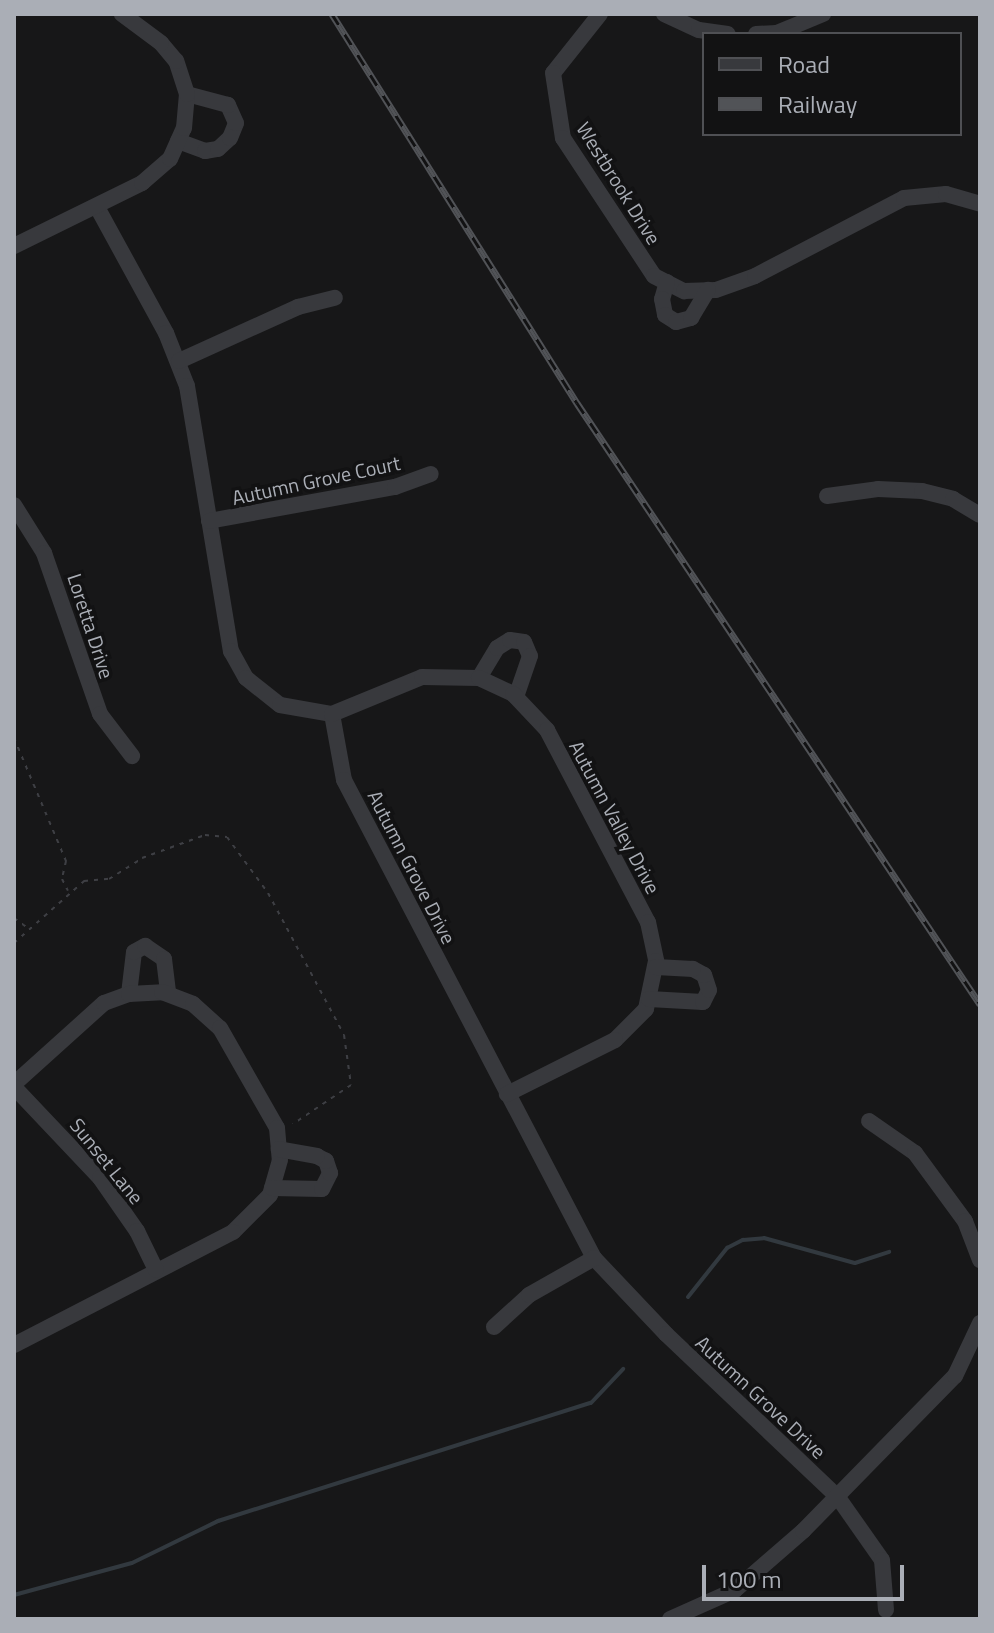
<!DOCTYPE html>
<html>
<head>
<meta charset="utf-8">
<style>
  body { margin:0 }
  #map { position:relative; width:994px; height:1633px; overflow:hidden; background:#171718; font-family:"Titillium Web",sans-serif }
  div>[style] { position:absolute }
  .stream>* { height:4px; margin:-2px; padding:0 2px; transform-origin:2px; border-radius:2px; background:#32393f }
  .path>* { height:2px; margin-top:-1px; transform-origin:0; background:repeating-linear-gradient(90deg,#3e3f44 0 4px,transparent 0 10px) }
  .street>* { height:16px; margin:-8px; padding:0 8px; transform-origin:8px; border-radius:8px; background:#38393d }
  .rail>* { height:7px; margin-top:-3.5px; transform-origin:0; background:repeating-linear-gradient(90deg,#121213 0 12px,#515357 0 24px); box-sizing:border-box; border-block:2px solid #515357 }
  span { translate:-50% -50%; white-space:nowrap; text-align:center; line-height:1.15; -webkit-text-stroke:7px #121213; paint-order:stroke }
  .street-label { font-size:20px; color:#aaaeb6 }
  .frame { position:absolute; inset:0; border:16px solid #aaaeb6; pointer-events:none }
  .legend { position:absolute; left:702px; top:32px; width:260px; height:104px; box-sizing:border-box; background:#121213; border:2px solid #4f5054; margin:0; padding:10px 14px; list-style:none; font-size:24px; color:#aaaeb6 }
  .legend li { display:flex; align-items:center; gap:16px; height:40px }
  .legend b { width:40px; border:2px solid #4f5054 }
  .scale { position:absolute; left:702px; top:1565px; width:202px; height:36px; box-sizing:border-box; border:4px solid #aaaeb6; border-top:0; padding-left:10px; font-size:24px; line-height:28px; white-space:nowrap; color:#aaaeb6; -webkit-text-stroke:6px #121213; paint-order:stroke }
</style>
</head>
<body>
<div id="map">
  <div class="stream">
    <i style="left:688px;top:1297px;width:63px;rotate:-51.5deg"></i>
    <i style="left:727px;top:1248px;width:18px;rotate:-27deg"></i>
    <i style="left:743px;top:1240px;width:21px;rotate:-5deg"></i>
    <i style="left:764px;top:1238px;width:94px;rotate:15.4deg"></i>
    <i style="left:855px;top:1263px;width:36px;rotate:-18deg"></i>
    <i style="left:14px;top:1595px;width:122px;rotate:-15.2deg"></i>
    <i style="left:132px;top:1563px;width:96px;rotate:-26deg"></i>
    <i style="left:218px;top:1521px;width:391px;rotate:-17.6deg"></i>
    <i style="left:591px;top:1403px;width:47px;rotate:-46.7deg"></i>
  </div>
  <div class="path">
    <i style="left:14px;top:738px;width:134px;rotate:67.1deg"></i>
    <i style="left:66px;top:861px;width:18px;rotate:103deg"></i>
    <i style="left:62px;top:879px;width:13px;rotate:63deg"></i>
    <i style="left:14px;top:918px;width:17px;rotate:36deg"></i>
    <i style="left:14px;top:943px;width:94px;rotate:-41.5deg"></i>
    <i style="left:84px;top:881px;width:25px;rotate:-5deg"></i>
    <i style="left:109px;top:879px;width:39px;rotate:-32deg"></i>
    <i style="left:142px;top:858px;width:67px;rotate:-20.1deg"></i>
    <i style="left:205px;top:835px;width:22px;rotate:5deg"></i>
    <i style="left:227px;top:837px;width:69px;rotate:53.8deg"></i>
    <i style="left:268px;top:893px;width:161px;rotate:61.8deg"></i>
    <i style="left:344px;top:1035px;width:50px;rotate:82deg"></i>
    <i style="left:351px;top:1085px;width:70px;rotate:146.1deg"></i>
  </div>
  <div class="street">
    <i style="left:600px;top:14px;width:75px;rotate:128.5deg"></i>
    <i style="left:553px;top:73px;width:66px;rotate:81.3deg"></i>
    <i style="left:563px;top:138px;width:165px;rotate:56.6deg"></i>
    <i style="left:654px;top:276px;width:34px;rotate:27deg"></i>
    <i style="left:684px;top:291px;width:32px;rotate:-2deg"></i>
    <i style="left:716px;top:290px;width:41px;rotate:-19.7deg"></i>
    <i style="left:755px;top:276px;width:168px;rotate:-27.6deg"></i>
    <i style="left:904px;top:198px;width:42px;rotate:-5.4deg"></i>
    <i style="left:946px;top:194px;width:35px;rotate:16deg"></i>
    <i style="left:664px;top:14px;width:38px;rotate:25deg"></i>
    <i style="left:699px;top:30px;width:29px;rotate:8deg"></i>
    <i style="left:756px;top:34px;width:21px;rotate:-3deg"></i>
    <i style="left:777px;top:33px;width:50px;rotate:-22.4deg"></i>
    <i style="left:178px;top:141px;width:29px;rotate:20deg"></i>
    <i style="left:205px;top:151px;width:13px;rotate:-9deg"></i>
    <i style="left:218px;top:149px;width:16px;rotate:-43deg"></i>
    <i style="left:230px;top:138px;width:16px;rotate:-68deg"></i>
    <i style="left:236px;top:123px;width:20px;rotate:-114deg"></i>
    <i style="left:228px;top:105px;width:42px;rotate:-165deg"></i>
    <i style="left:97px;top:207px;width:144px;rotate:61.3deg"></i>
    <i style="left:166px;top:333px;width:57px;rotate:68.4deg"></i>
    <i style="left:187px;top:386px;width:269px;rotate:80.6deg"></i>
    <i style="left:231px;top:651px;width:31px;rotate:61deg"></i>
    <i style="left:246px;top:678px;width:43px;rotate:38.5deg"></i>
    <i style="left:280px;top:705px;width:53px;rotate:9.8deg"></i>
    <i style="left:332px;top:714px;width:67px;rotate:79.7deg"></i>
    <i style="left:344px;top:780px;width:539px;rotate:62.39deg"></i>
    <i style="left:594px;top:1258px;width:105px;rotate:46.5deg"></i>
    <i style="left:666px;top:1334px;width:236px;rotate:43.5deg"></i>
    <i style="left:837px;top:1496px;width:78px;rotate:54.9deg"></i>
    <i style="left:882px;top:1560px;width:50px;rotate:85.4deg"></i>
    <i style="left:14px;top:246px;width:143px;rotate:-26.2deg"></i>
    <i style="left:142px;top:183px;width:37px;rotate:-41deg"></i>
    <i style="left:170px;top:159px;width:34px;rotate:-66deg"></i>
    <i style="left:184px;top:128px;width:34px;rotate:-85deg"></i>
    <i style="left:187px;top:94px;width:35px;rotate:-108deg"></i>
    <i style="left:176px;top:61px;width:23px;rotate:-130deg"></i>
    <i style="left:161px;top:43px;width:49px;rotate:-143.4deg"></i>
    <i style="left:667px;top:282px;width:18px;rotate:106deg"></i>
    <i style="left:662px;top:299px;width:16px;rotate:79deg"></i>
    <i style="left:665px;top:315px;width:13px;rotate:32deg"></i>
    <i style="left:676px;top:322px;width:16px;rotate:-15deg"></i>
    <i style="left:691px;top:318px;width:33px;rotate:-59deg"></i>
    <i style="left:179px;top:361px;width:131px;rotate:-24.4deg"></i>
    <i style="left:298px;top:307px;width:38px;rotate:-14deg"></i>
    <i style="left:827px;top:496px;width:51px;rotate:-7.8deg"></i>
    <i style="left:878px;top:489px;width:44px;rotate:2.6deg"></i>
    <i style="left:922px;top:491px;width:32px;rotate:14deg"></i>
    <i style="left:953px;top:499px;width:31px;rotate:31deg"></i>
    <i style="left:14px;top:505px;width:57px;rotate:58deg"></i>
    <i style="left:44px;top:553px;width:170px;rotate:70.8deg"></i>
    <i style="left:100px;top:714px;width:53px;rotate:52.7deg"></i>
    <i style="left:209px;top:521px;width:189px;rotate:-10.4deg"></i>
    <i style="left:395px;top:487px;width:38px;rotate:-20deg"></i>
    <i style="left:479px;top:678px;width:35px;rotate:-59deg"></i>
    <i style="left:497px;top:648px;width:15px;rotate:-32deg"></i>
    <i style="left:510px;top:640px;width:14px;rotate:8deg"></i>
    <i style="left:524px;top:642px;width:15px;rotate:67deg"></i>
    <i style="left:530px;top:656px;width:43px;rotate:108.9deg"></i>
    <i style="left:332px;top:714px;width:97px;rotate:-22.3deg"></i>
    <i style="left:422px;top:677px;width:57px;rotate:1deg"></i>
    <i style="left:479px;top:678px;width:38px;rotate:25deg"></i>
    <i style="left:513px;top:694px;width:50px;rotate:46.6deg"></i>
    <i style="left:547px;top:730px;width:217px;rotate:62.3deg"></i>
    <i style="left:648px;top:922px;width:40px;rotate:78deg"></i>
    <i style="left:656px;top:961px;width:49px;rotate:101.8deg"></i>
    <i style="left:646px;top:1009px;width:44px;rotate:135deg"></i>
    <i style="left:615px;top:1040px;width:121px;rotate:153.4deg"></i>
    <i style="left:129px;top:994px;width:42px;rotate:-83.2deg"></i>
    <i style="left:134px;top:952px;width:13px;rotate:-29deg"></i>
    <i style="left:145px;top:946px;width:23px;rotate:34deg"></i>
    <i style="left:164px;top:959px;width:35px;rotate:83deg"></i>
    <i style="left:649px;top:999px;width:54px;rotate:3.2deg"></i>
    <i style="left:703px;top:1002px;width:13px;rotate:-63deg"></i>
    <i style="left:709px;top:990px;width:16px;rotate:-108deg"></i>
    <i style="left:704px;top:975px;width:13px;rotate:-151deg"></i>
    <i style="left:693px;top:969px;width:37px;rotate:-177deg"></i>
    <i style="left:14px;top:1084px;width:121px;rotate:-42deg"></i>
    <i style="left:104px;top:1003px;width:27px;rotate:-20deg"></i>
    <i style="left:129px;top:994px;width:33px;rotate:-3deg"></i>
    <i style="left:162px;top:992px;width:33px;rotate:21deg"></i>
    <i style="left:193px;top:1004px;width:36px;rotate:42deg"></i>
    <i style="left:220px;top:1028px;width:115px;rotate:60.3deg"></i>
    <i style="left:277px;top:1128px;width:32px;rotate:85deg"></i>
    <i style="left:280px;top:1160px;width:36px;rotate:106deg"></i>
    <i style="left:270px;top:1195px;width:52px;rotate:135deg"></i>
    <i style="left:233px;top:1232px;width:246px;rotate:152.7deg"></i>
    <i style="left:14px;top:1087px;width:125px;rotate:46.6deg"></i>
    <i style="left:100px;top:1178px;width:65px;rotate:55.1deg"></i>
    <i style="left:137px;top:1231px;width:43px;rotate:64deg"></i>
    <i style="left:869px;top:1121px;width:56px;rotate:34.8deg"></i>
    <i style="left:915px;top:1153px;width:84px;rotate:53.7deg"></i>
    <i style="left:965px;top:1221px;width:42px;rotate:69deg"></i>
    <i style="left:272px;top:1188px;width:50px;rotate:1.1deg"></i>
    <i style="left:322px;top:1189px;width:18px;rotate:-63deg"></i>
    <i style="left:330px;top:1173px;width:13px;rotate:-108deg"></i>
    <i style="left:326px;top:1161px;width:10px;rotate:-151deg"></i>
    <i style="left:317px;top:1156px;width:39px;rotate:-170deg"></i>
    <i style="left:494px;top:1327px;width:47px;rotate:-42.4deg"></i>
    <i style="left:529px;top:1295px;width:75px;rotate:-29.6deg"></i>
    <i style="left:670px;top:1619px;width:71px;rotate:-24deg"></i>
    <i style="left:735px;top:1590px;width:90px;rotate:-40.9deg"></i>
    <i style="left:803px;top:1531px;width:217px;rotate:-45.6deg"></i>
    <i style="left:955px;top:1376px;width:59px;rotate:-64.7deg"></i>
  </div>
  <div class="rail">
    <i style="left:332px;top:14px;width:460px;rotate:57.8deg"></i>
    <i style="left:577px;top:403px;width:724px;rotate:56.16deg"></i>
  </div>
  <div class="street-label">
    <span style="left:619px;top:183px;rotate:58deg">Westbrook Drive</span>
    <span style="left:316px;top:480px;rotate:-12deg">Autumn Grove Court</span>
    <span style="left:91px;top:626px;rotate:72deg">Loretta Drive</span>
    <span style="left:615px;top:817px;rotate:62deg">Autumn Valley Drive</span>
    <span style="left:412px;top:867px;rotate:63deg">Autumn Grove Drive</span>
    <span style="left:107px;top:1161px;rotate:51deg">Sunset Lane</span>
    <span style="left:761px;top:1397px;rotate:43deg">Autumn Grove Drive</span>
  </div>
  <div class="frame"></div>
  <ul class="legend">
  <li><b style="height:10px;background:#38393d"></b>Road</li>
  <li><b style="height:10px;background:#515357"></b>Railway</li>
  </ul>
  <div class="scale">100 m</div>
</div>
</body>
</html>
